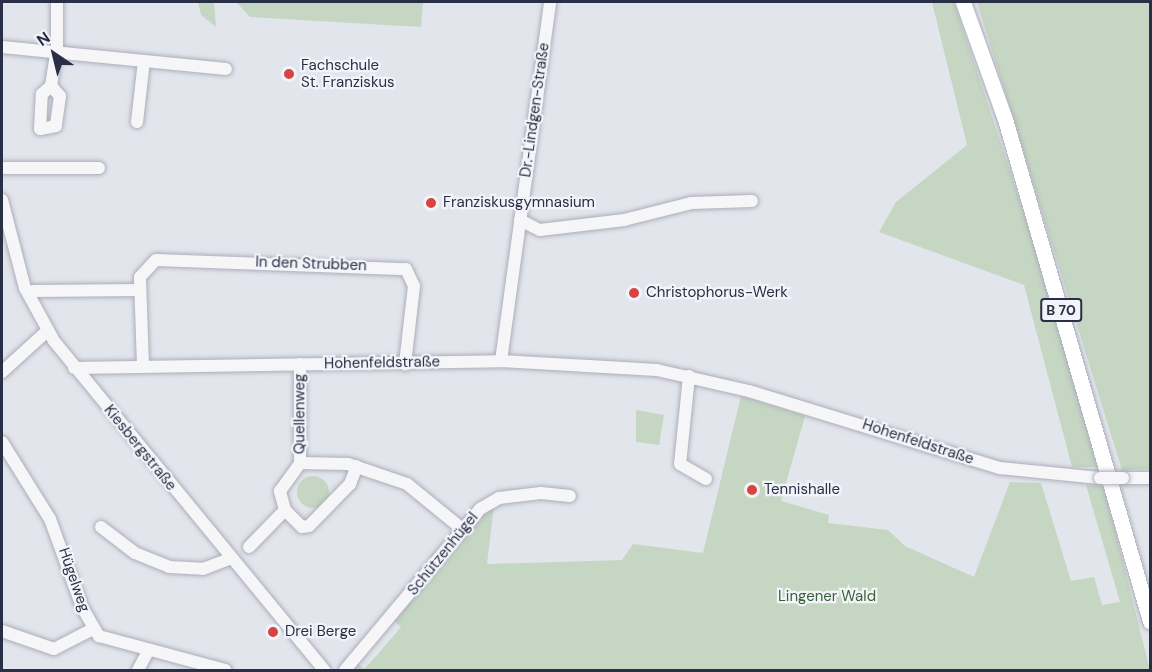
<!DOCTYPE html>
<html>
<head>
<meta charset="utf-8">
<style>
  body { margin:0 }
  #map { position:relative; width:1152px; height:672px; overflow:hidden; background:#e3e5ec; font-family:"DM Sans",sans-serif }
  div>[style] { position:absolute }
  .green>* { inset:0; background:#c5d6c3 }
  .round { border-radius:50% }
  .roads { filter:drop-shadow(0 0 2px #abaeba) drop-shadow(0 0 2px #abaeba) }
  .minor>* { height:12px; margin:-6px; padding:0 6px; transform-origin:6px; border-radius:6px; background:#f6f6f9 }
  .major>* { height:15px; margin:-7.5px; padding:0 7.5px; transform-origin:7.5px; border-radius:7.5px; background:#fff }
  .bridges { filter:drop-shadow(0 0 2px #abaeba) drop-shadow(0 0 2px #abaeba) }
  .minor-bridge>* { height:12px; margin:-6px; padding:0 6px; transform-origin:6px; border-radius:6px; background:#f6f6f9 }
  .dots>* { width:16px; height:16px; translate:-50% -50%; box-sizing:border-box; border:3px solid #f3f4f9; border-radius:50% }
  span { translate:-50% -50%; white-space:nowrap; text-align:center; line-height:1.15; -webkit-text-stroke:4.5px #f3f4f9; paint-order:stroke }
  .shield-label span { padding:2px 4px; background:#f3f4f9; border:2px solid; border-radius:4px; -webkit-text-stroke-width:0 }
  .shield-label { font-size:14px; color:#292f45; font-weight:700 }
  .poi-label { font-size:15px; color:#292f45 }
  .left { translate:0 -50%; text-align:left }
  .street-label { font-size:15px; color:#292f45 }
  .park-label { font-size:15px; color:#366235 }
  .frame { position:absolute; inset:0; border:3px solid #292f45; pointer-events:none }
  .north { position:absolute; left:24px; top:24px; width:60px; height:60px; -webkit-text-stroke:4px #f3f4f9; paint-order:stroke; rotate:325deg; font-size:16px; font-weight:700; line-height:24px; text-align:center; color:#292f45 }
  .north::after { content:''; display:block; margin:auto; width:21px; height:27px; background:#292f45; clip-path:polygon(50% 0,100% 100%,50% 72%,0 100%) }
</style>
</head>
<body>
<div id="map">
  <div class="green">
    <i style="clip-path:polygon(198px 2px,214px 2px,216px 27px,201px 15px)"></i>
    <i style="clip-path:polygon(236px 2px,423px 2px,421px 27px,250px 17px)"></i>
    <i style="clip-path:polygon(932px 2px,954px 2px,1032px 237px,1099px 467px,1072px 467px,1024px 285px,879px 232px,896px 202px,967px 145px)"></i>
    <i style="clip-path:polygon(977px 2px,1150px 2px,1150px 469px,1122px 470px)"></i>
    <i style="clip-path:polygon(741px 396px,805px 416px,781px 501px,829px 515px,828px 523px,888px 530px,905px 546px,974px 577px,1010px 482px,1041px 483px,1071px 581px,1094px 577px,1102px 605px,1120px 602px,1086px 485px,1104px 486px,1150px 670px,350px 670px,357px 662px,364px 669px,378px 654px,401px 627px,394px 621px,453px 541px,494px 505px,487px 564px,622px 560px,633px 544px,703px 553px)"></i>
    <i style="clip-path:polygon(636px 410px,664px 415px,659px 445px,636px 442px)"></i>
    <i class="round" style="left:297px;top:476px;width:32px;height:32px"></i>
  </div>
  <div class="roads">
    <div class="minor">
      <i style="left:2px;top:47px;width:225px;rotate:5.6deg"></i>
      <i style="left:51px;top:86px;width:13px;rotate:48deg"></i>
      <i style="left:60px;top:96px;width:30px;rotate:98deg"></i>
      <i style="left:56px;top:126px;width:16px;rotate:169deg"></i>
      <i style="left:40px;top:129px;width:35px;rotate:-87deg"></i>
      <i style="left:42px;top:94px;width:12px;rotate:-42deg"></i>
      <i style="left:51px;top:86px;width:36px;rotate:-81deg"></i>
      <i style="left:57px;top:50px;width:48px;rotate:-90deg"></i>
      <i style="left:137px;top:122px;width:61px;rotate:-83.5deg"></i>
      <i style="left:2px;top:168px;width:97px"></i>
      <i style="left:2px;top:200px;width:91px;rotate:75.4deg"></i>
      <i style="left:25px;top:288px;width:60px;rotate:61.3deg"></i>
      <i style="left:54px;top:341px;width:426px;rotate:50.6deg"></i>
      <i style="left:520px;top:220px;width:22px;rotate:27deg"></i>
      <i style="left:540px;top:230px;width:85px;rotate:-6.8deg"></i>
      <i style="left:624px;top:220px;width:69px;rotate:-14.2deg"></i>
      <i style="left:691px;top:203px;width:61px;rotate:-1.9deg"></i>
      <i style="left:33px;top:291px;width:107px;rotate:-0.5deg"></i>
      <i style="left:501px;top:361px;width:362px;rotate:-82.2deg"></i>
      <i style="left:143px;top:365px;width:88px;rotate:-92deg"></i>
      <i style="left:140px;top:277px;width:23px;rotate:-47deg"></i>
      <i style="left:156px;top:260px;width:250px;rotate:2.1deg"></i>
      <i style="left:406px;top:269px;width:19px;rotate:65deg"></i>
      <i style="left:414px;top:286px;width:79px;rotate:96.6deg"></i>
      <i style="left:74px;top:368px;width:427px;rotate:-0.9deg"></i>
      <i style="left:501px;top:361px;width:156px;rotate:3.3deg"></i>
      <i style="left:657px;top:370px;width:94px;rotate:12.9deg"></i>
      <i style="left:749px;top:391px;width:263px;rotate:17.1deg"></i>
      <i style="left:1000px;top:468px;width:100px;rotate:5.7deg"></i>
      <i style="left:2px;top:372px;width:61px;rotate:-42.3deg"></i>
      <i style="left:689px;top:376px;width:88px;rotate:95.8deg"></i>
      <i style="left:680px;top:464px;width:30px;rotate:30deg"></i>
      <i style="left:2px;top:442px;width:91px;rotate:58.1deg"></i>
      <i style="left:50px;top:519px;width:94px;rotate:70deg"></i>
      <i style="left:82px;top:607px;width:34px;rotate:60deg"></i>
      <i style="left:99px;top:636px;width:131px;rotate:15.1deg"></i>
      <i style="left:300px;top:463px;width:48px;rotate:1.2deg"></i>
      <i style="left:348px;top:464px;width:62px;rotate:18.7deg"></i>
      <i style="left:407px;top:484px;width:70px;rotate:39.2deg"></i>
      <i style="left:1123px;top:478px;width:27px"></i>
      <i style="left:285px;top:510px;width:24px;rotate:45deg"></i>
      <i style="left:302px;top:527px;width:7px;rotate:-8deg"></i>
      <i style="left:309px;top:526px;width:59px;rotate:-45.7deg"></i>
      <i style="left:350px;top:484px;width:19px;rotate:-69deg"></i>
      <i style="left:101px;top:527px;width:43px;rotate:37.4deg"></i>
      <i style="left:135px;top:553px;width:37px;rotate:22deg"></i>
      <i style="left:169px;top:567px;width:34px;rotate:3deg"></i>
      <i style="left:203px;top:569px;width:30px;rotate:-21deg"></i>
      <i style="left:249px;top:547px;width:52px;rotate:-45.8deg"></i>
      <i style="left:285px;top:510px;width:20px;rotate:-105deg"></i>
      <i style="left:280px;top:491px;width:34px;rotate:-54deg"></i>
      <i style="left:300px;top:463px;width:99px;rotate:-90deg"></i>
      <i style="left:2px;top:631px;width:55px;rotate:19.1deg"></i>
      <i style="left:54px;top:649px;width:44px;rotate:-27.1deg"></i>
      <i style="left:138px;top:670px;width:21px;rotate:-62deg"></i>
      <i style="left:345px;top:670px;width:210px;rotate:-50deg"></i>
      <i style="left:480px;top:509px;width:22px;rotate:-30deg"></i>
      <i style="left:499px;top:498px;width:42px;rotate:-6.8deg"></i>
      <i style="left:541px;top:493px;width:29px;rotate:6deg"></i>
    </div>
    <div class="major">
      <i style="left:963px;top:2px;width:124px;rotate:70.3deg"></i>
      <i style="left:1005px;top:119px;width:523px;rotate:73.89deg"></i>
    </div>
  </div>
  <div class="bridges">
    <div class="minor-bridge">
      <i style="left:1100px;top:478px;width:23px"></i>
    </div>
  </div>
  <div class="dots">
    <i style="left:289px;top:74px;background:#d84441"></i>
    <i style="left:431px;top:203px;background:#d84441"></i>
    <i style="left:634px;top:293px;background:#d84441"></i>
    <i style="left:752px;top:490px;background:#d84441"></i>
    <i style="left:273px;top:632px;background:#d84441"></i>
  </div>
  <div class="shield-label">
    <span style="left:1061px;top:310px">B 70</span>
  </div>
  <div class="poi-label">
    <span class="left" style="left:301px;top:74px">Fachschule<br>St. Franziskus</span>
    <span class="left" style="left:443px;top:203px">Franziskusgymnasium</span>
    <span class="left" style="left:646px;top:293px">Christophorus-Werk</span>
    <span class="left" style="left:764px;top:490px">Tennishalle</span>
    <span class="left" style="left:285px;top:632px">Drei Berge</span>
  </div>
  <div class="street-label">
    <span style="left:535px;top:110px;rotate:-82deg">Dr.-Lindgen-Straße</span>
    <span style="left:311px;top:264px;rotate:2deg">In den Strubben</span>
    <span style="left:382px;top:363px;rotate:-1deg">Hohenfeldstraße</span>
    <span style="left:300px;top:414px;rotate:-90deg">Quellenweg</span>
    <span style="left:918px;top:442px;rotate:18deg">Hohenfeldstraße</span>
    <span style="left:140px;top:448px;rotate:51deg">Kiesbergstraße</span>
    <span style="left:443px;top:554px;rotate:-51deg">Schützenhügel</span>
    <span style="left:74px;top:580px;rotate:71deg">Hügelweg</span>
  </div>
  <div class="park-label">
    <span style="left:827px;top:597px">Lingener Wald</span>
  </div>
  <div class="frame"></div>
  <div class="north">N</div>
</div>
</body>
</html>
